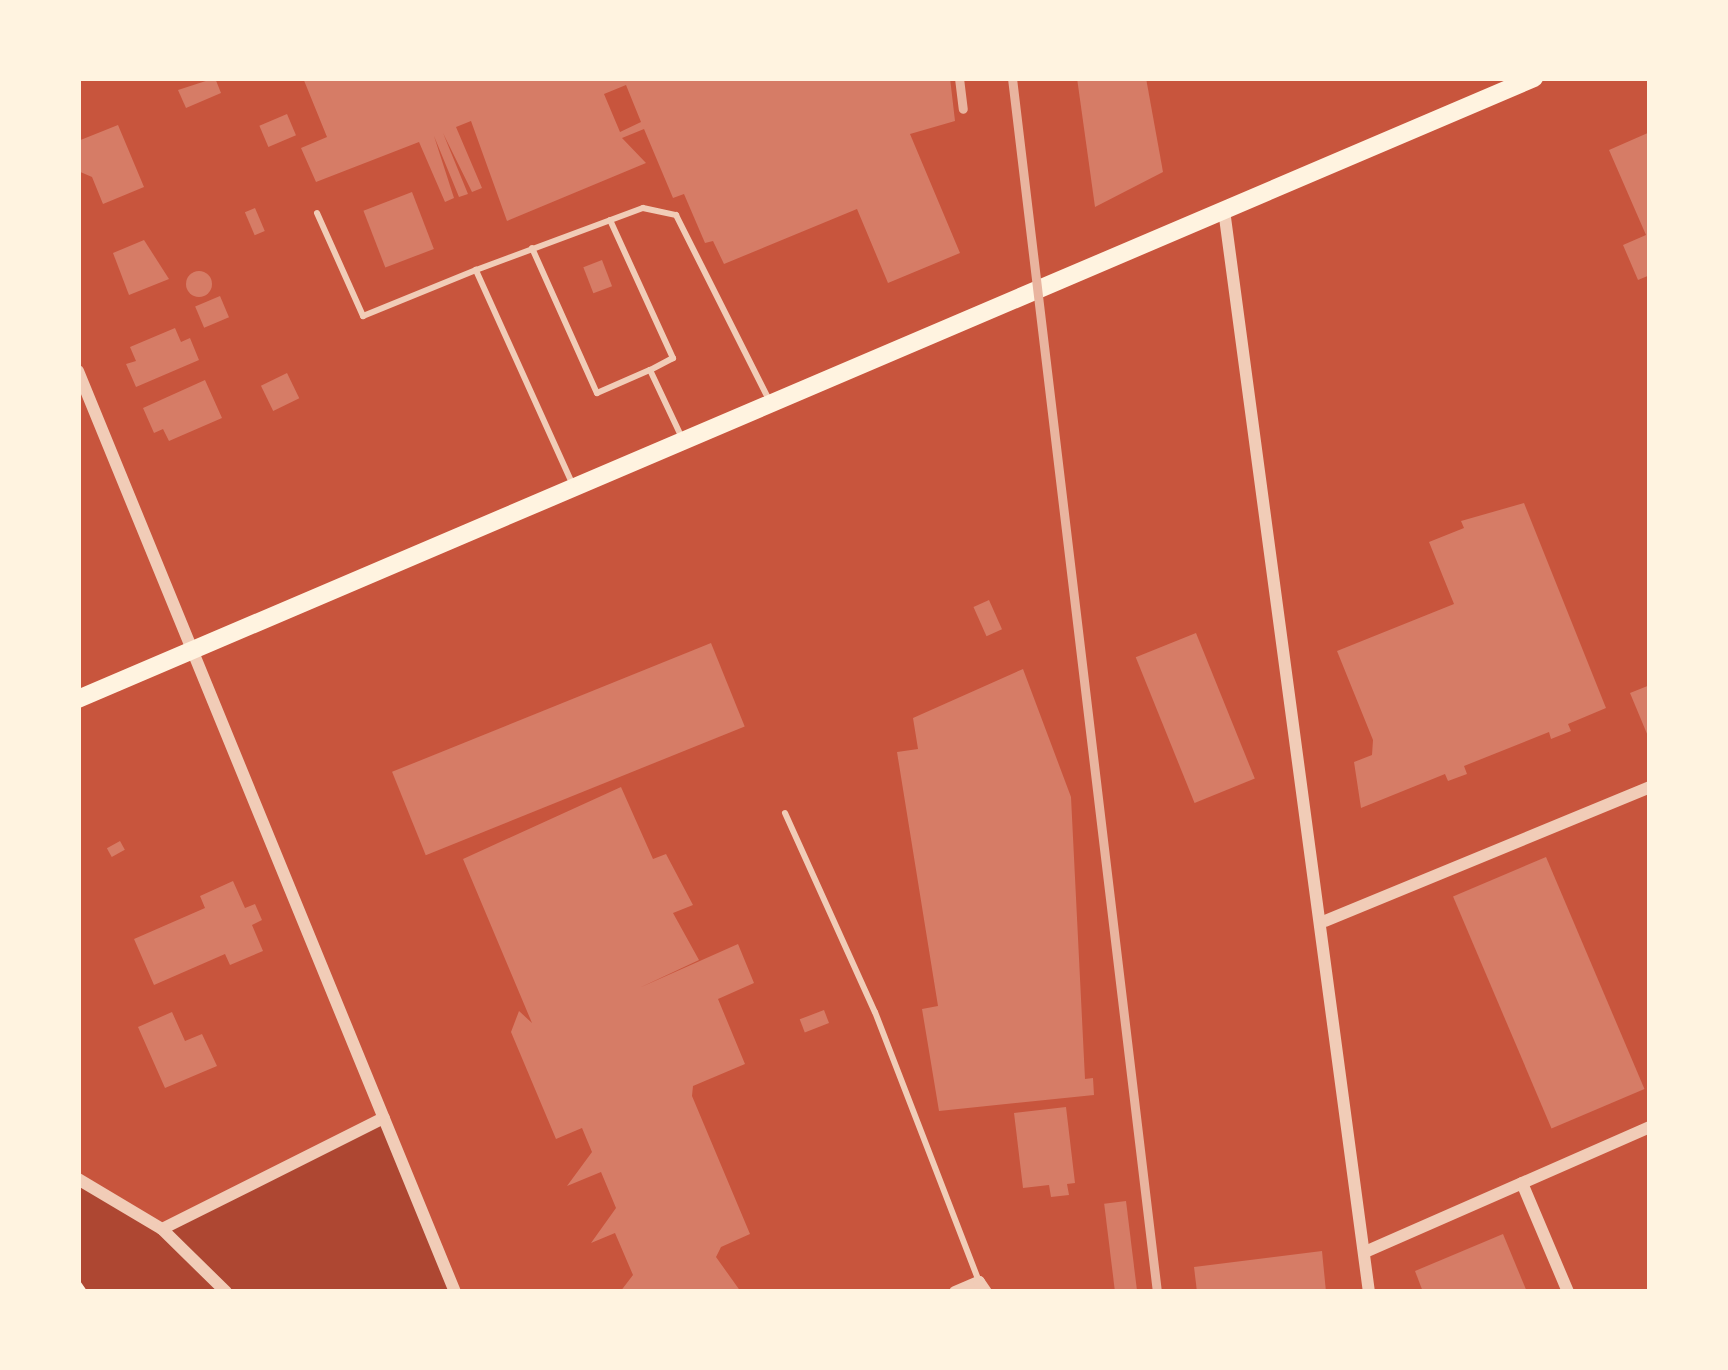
<!DOCTYPE html>
<html>
<head>
<meta charset="utf-8">
<style>
  body { margin:0 }
  #map { position:relative; width:1728px; height:1370px; overflow:hidden; background:#c8553d; font-family:"DM Sans",sans-serif }
  div>[style] { position:absolute }
  .green>* { inset:0; background:#ae4732 }
  .building>* { inset:0; background:#d67c66; transform-origin:0 0 }
  .round { border-radius:50% }
  .path>* { height:4.5px; margin:-2.25px; padding:0 2.25px; transform-origin:2.25px; border-radius:2.25px; background:#fff3e0 }
  .service>* { height:6px; margin:-3px; padding:0 3px; transform-origin:3px; border-radius:3px; background:#f1ccb7 }
  .minor>* { height:12px; margin:-6px; padding:0 6px; transform-origin:6px; border-radius:6px; background:#f1ccb7 }
  .secondary>* { height:18px; margin:-9px; padding:0 9px; transform-origin:9px; border-radius:9px; background:#fff3e0 }
  .rail>* { height:9px; margin:-4.5px; padding:0 4.5px; transform-origin:4.5px; border-radius:4.5px; background:#e9b49f }
  span { translate:-50% -50%; white-space:nowrap; text-align:center; line-height:1.15; -webkit-text-stroke:9px #fff3e0; paint-order:stroke }
  .frame { position:absolute; inset:0; border:81px solid #fff3e0; pointer-events:none }
</style>
</head>
<body>
<div id="map">
  <div class="green">
    <i style="clip-path:polygon(384px 1118px,455px 1292px,78px 1292px,78px 1179px,162px 1229px)"></i>
  </div>
  <div class="building">
    <i style="clip-path:polygon(215px 78px,221px 93px,186px 108px,178px 90px)"></i>
    <i style="clip-path:polygon(evenodd,303px 78px,950px 78px,955px 121px,910px 134px,960px 253px,888px 283px,857px 209px,724px 264px,713px 241px,705px 243px,684px 194px,673px 198px,644px 129px,622px 138px,646px 163px,507px 221px,471px 121px,456px 127px,482px 188px,472px 192px,443px 133px,468px 194px,459px 197px,434px 136px,454px 198px,445px 202px,419px 142px,316px 182px,301px 148px,327px 137px,303px 78px,626px 85px,641px 122px,620px 132px,604px 94px,626px 85px)"></i>
    <i style="clip-path:polygon(1077px 78px,1146px 78px,1163px 172px,1095px 207px)"></i>
    <i style="left:287px;top:114px;width:23px;height:30px;rotate:67deg"></i>
    <i style="clip-path:polygon(118px 125px,144px 187px,103px 204px,92px 177px,78px 171px,78px 141px)"></i>
    <i style="clip-path:polygon(1650px 132px,1650px 275px,1638px 280px,1623px 245px,1646px 235px,1609px 150px)"></i>
    <i style="left:412px;top:192px;width:61px;height:52px;rotate:69deg"></i>
    <i style="left:255px;top:208px;width:25px;height:11px;rotate:67deg"></i>
    <i style="clip-path:polygon(144px 240px,169px 279px,129px 295px,113px 253px)"></i>
    <i style="left:602px;top:260px;width:28px;height:20px;rotate:69deg"></i>
    <i class="round" style="left:186px;top:271px;width:26px;height:26px"></i>
    <i style="left:220px;top:296px;width:23px;height:27px;rotate:67deg"></i>
    <i style="clip-path:polygon(175px 328px,181px 342px,190px 338px,199px 360px,136px 387px,126px 364px,136px 361px,130px 347px)"></i>
    <i style="left:287px;top:373px;width:28px;height:29px;rotate:64deg"></i>
    <i style="clip-path:polygon(205px 380px,222px 418px,169px 441px,163px 429px,154px 433px,143px 408px)"></i>
    <i style="clip-path:polygon(1524px 503px,1606px 708px,1568px 724px,1571px 731px,1551px 739px,1549px 732px,1464px 766px,1467px 774px,1448px 781px,1445px 774px,1361px 808px,1354px 762px,1372px 755px,1373px 740px,1337px 651px,1454px 604px,1429px 542px,1464px 528px,1461px 521px)"></i>
    <i style="left:989px;top:600px;width:32px;height:17px;rotate:66deg"></i>
    <i style="left:1196px;top:633px;width:157px;height:65px;rotate:68deg"></i>
    <i style="left:711px;top:643px;width:90px;height:344px;rotate:68deg"></i>
    <i style="clip-path:polygon(1023px 669px,1071px 797px,1085px 1079px,1093px 1078px,1094px 1095px,939px 1111px,922px 1009px,938px 1006px,897px 752px,918px 749px,913px 718px)"></i>
    <i style="clip-path:polygon(1650px 685px,1650px 741px,1630px 693px)"></i>
    <i style="clip-path:polygon(621px 787px,653px 859px,666px 854px,693px 905px,673px 913px,699px 960px,639px 988px,738px 944px,754px 983px,718px 999px,745px 1064px,693px 1086px,692px 1096px,750px 1234px,721px 1247px,716px 1257px,741px 1292px,620px 1292px,633px 1275px,615px 1233px,591px 1243px,616px 1208px,601px 1172px,567px 1186px,592px 1152px,582px 1128px,556px 1139px,511px 1032px,519px 1011px,532px 1023px,463px 859px)"></i>
    <i style="left:120px;top:841px;width:10px;height:15px;rotate:61deg"></i>
    <i style="left:1546px;top:857px;width:252px;height:101px;rotate:67deg"></i>
    <i style="clip-path:polygon(233px 881px,245px 908px,255px 904px,262px 920px,252px 925px,263px 951px,230px 965px,225px 954px,154px 985px,134px 939px,205px 908px,200px 896px)"></i>
    <i style="left:824px;top:1010px;width:14px;height:26px;rotate:69deg"></i>
    <i style="clip-path:polygon(172px 1012px,185px 1041px,202px 1034px,217px 1066px,165px 1088px,138px 1027px)"></i>
    <i style="clip-path:polygon(1066px 1107px,1075px 1183px,1067px 1184px,1069px 1195px,1051px 1197px,1049px 1185px,1023px 1188px,1014px 1113px)"></i>
    <i style="left:1126px;top:1201px;width:92px;height:22px;rotate:83deg"></i>
    <i style="clip-path:polygon(1503px 1234px,1527px 1292px,1423px 1292px,1415px 1271px)"></i>
    <i style="clip-path:polygon(1322px 1251px,1326px 1292px,1197px 1292px,1194px 1267px)"></i>
  </div>
  <div class="path">
    <i style="left:78px;top:1282px;width:12px;rotate:55deg"></i>
  </div>
  <div class="service">
    <i style="left:317px;top:213px;width:113px;rotate:65.9deg"></i>
    <i style="left:363px;top:316px;width:122px;rotate:-22.2deg"></i>
    <i style="left:610px;top:220px;width:152px;rotate:65.5deg"></i>
    <i style="left:673px;top:358px;width:26px;rotate:152deg"></i>
    <i style="left:650px;top:370px;width:73px;rotate:64.8deg"></i>
    <i style="left:532px;top:248px;width:159px;rotate:65.9deg"></i>
    <i style="left:597px;top:393px;width:58px;rotate:-23.5deg"></i>
    <i style="left:572px;top:483px;width:234px;rotate:-114.3deg"></i>
    <i style="left:476px;top:270px;width:178px;rotate:-20.4deg"></i>
    <i style="left:643px;top:208px;width:34px;rotate:12deg"></i>
    <i style="left:676px;top:215px;width:207px;rotate:63.3deg"></i>
    <i style="left:785px;top:813px;width:218px;rotate:65.7deg"></i>
    <i style="left:875px;top:1012px;width:288px;rotate:68.9deg"></i>
  </div>
  <div class="minor">
    <i style="left:1224px;top:210px;width:1092px;rotate:82.37deg"></i>
    <i style="left:78px;top:371px;width:995px;rotate:67.74deg"></i>
    <i style="left:1325px;top:921px;width:352px;rotate:-22.4deg"></i>
    <i style="left:78px;top:1179px;width:98px;rotate:30.8deg"></i>
    <i style="left:162px;top:1229px;width:90px;rotate:44.5deg"></i>
    <i style="left:1522px;top:1183px;width:118px;rotate:67.1deg"></i>
    <i style="left:162px;top:1229px;width:248px;rotate:-26.6deg"></i>
    <i style="left:1365px;top:1252px;width:311px;rotate:-23.7deg"></i>
    <i style="left:955px;top:1292px;width:26px;rotate:-23deg"></i>
    <i style="left:979px;top:1282px;width:12px;rotate:55deg"></i>
  </div>
  <div class="secondary">
    <i style="left:78px;top:699px;width:1583px;rotate:-23.1deg"></i>
  </div>
  <div class="rail">
    <i style="left:959px;top:78px;width:31px;rotate:83deg"></i>
    <i style="left:1012px;top:78px;width:1223px;rotate:83.19deg"></i>
  </div>
  <div class="frame"></div>
</div>
</body>
</html>
